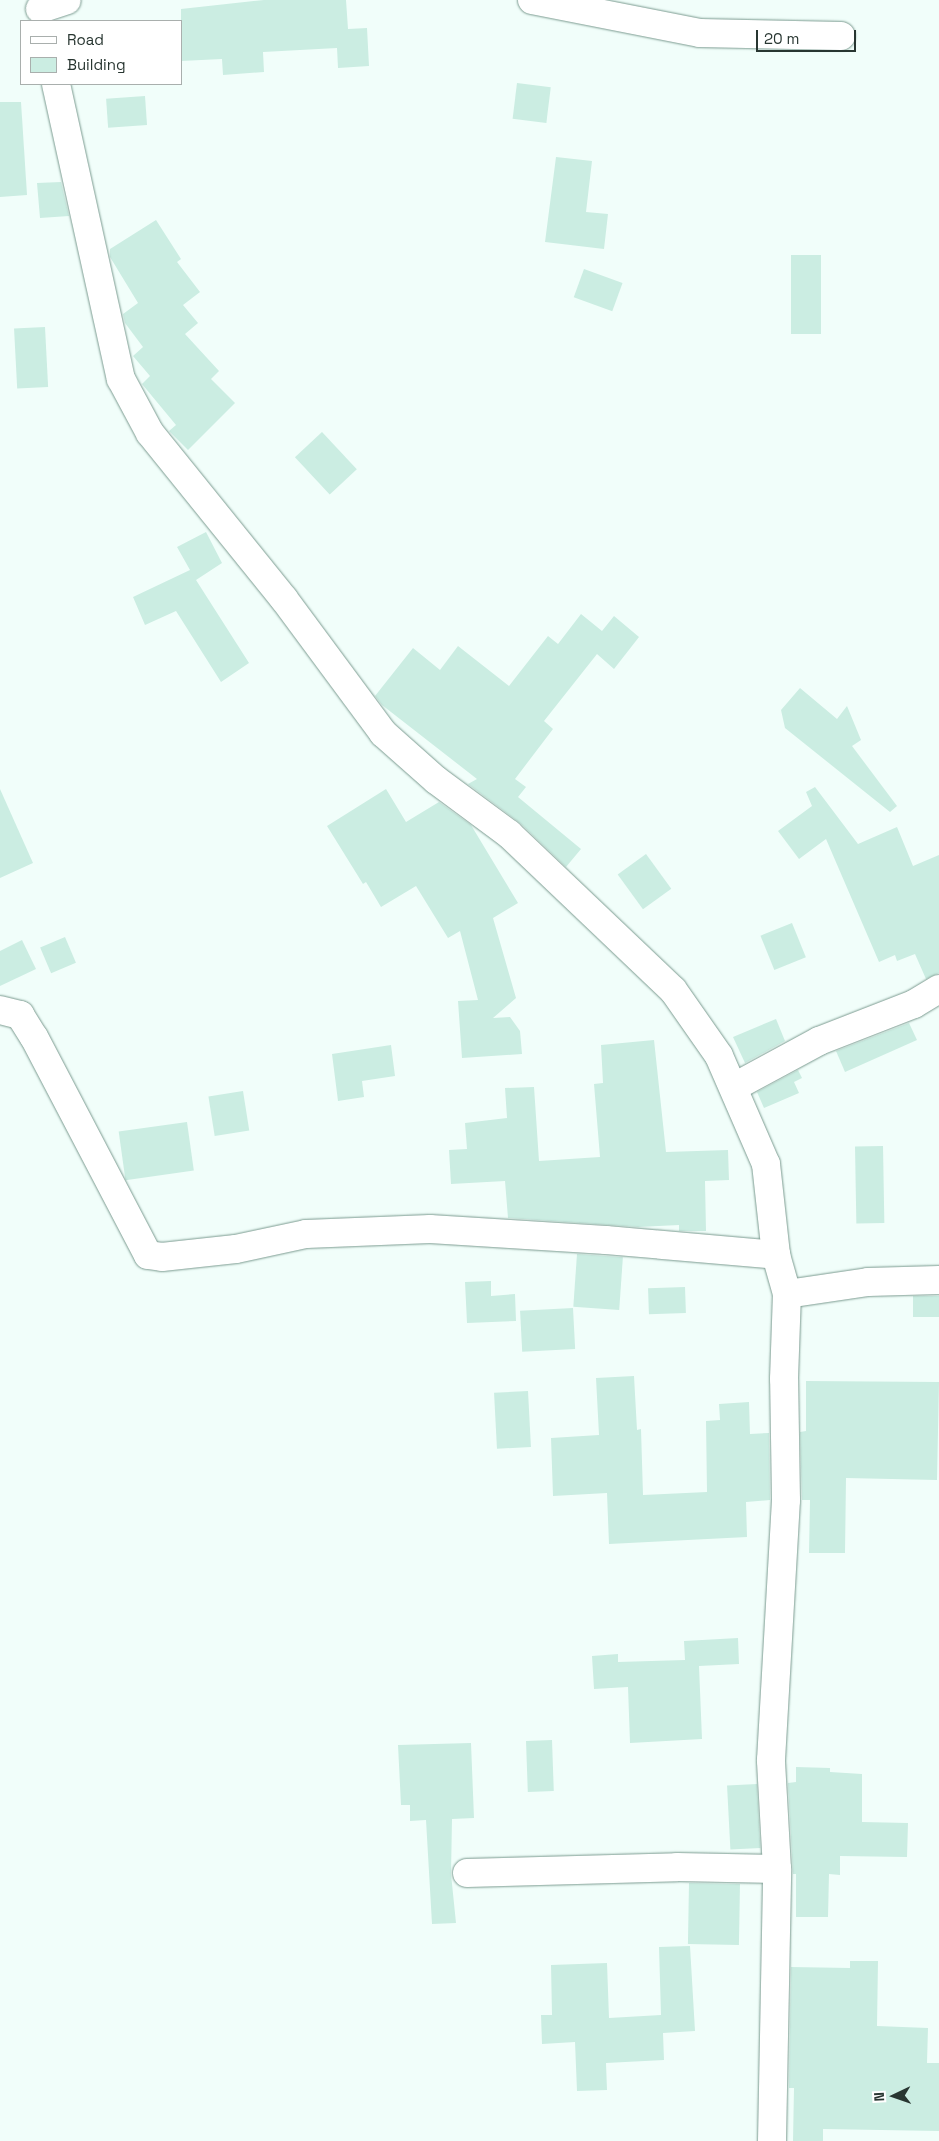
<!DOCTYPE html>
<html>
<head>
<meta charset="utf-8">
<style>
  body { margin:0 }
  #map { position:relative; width:939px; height:2141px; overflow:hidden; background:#f1fefa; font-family:"Space Grotesk",sans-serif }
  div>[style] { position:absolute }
  .building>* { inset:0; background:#cbede2; transform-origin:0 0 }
  .roads { filter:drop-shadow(0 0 1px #7b9b90) drop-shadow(0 0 1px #7b9b90) }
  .minor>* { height:28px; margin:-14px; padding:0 14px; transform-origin:14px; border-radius:14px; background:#fff }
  span { translate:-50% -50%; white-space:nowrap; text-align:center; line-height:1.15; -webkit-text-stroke:4.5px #fff; paint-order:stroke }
  .legend { position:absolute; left:20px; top:20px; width:162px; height:65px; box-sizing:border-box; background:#fff; border:1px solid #a9afad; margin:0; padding:6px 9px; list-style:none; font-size:15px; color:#283631 }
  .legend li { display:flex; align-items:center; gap:10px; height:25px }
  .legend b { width:25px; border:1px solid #a9afad }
  .north { position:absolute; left:869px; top:2071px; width:50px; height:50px; -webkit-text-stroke:4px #fff; paint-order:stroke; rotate:267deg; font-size:14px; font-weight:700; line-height:20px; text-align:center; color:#283631 }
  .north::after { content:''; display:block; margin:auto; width:18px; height:22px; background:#283631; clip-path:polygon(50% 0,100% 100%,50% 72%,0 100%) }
  .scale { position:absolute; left:756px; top:30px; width:100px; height:22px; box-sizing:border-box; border:2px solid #283631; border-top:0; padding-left:6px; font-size:15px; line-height:18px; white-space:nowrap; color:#283631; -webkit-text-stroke:4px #fff; paint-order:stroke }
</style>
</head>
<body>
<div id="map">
  <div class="building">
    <i style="clip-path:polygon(264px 0,346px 0,348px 29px,367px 28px,369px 66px,338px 68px,337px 48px,263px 52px,264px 72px,223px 75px,222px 59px,181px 61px,181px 9px)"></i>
    <i style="left:517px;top:83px;width:34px;height:36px;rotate:7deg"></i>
    <i style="left:145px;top:96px;width:29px;height:39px;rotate:86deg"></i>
    <i style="clip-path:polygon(0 102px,21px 102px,27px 195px,0 197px)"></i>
    <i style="clip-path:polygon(556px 157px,592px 161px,586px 212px,608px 214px,604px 249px,545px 242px)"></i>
    <i style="clip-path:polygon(61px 182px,69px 216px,40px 218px,37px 183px)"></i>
    <i style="clip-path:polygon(156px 220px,181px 259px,177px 262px,200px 292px,183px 305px,198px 323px,185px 334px,219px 371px,211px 379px,235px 403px,188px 450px,169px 431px,176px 425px,142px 384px,150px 376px,133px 356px,143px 347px,125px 323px,123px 314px,138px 303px,110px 257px,110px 249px)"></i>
    <i style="left:791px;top:255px;width:30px;height:79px"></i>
    <i style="left:584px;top:269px;width:41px;height:30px;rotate:20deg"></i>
    <i style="left:45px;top:327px;width:60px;height:31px;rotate:87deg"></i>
    <i style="left:322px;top:432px;width:51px;height:37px;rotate:47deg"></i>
    <i style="clip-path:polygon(206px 532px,222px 563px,196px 580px,249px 663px,221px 682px,176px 611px,145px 625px,133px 597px,190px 570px,177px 547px)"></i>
    <i style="clip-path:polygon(581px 614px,602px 631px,614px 616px,639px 637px,614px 669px,597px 654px,544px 721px,553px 729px,515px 779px,526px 787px,518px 797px,581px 849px,566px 867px,520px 823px,468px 784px,477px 779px,382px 705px,375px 696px,413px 648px,440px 670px,458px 646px,509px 686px,548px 636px,558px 644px)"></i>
    <i style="clip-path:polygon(800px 688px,837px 719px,847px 706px,861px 740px,852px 746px,897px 806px,890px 812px,785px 728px,781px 710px)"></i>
    <i style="clip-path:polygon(815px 787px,858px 844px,897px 827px,913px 866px,939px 855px,939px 973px,926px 979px,915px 954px,897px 961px,895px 955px,879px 962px,826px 839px,799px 859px,778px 831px,812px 806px,806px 792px)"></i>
    <i style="clip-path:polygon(0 789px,33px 863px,0 878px)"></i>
    <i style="clip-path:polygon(386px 789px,406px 822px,439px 802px,471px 825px,518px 903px,493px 918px,516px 998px,493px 1018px,510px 1017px,520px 1031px,522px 1054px,462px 1058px,458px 1001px,478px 1000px,460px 931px,448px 938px,416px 886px,381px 907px,366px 882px,363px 884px,327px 826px)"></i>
    <i style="left:646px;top:854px;width:43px;height:35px;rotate:54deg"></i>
    <i style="left:792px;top:923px;width:37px;height:34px;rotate:68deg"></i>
    <i style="left:65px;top:937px;width:28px;height:27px;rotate:67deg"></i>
    <i style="clip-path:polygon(22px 940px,36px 969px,0 986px,0 951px)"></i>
    <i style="clip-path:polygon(776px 1019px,785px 1041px,745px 1063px,733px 1037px)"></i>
    <i style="clip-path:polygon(909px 1023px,917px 1040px,845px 1072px,836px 1051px)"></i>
    <i style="clip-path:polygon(654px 1040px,666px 1152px,728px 1150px,729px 1180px,705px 1181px,706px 1231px,679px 1231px,679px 1225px,638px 1227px,508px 1218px,505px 1181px,451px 1184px,449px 1150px,467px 1149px,465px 1123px,507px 1118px,505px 1088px,534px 1087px,539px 1161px,600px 1157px,594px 1084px,603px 1083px,601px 1045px)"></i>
    <i style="clip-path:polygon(391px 1045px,395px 1076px,362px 1081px,364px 1097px,338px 1101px,332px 1054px)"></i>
    <i style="clip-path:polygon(798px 1070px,802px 1078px,794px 1082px,799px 1093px,764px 1108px,757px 1092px)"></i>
    <i style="left:243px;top:1091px;width:40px;height:35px;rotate:81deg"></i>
    <i style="left:187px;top:1122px;width:49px;height:69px;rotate:82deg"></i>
    <i style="left:883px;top:1146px;width:77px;height:28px;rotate:89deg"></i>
    <i style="left:577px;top:1254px;width:46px;height:53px;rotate:4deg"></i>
    <i style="clip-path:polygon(491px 1281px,491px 1296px,515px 1294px,516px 1321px,467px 1323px,465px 1282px)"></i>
    <i style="left:685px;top:1287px;width:26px;height:37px;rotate:88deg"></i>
    <i style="left:913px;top:1296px;width:26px;height:21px"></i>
    <i style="left:573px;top:1308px;width:41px;height:53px;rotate:87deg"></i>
    <i style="clip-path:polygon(634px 1376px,637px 1430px,641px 1429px,643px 1495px,707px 1492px,706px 1421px,720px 1420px,719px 1404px,749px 1402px,750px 1434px,769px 1433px,770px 1500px,746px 1502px,747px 1537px,609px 1544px,607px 1493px,553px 1496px,551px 1438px,599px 1435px,596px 1378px)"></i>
    <i style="clip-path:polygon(806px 1381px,939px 1382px,937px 1480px,846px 1478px,845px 1553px,809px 1553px,810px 1500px,802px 1500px,800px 1432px,806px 1431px)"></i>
    <i style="left:528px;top:1391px;width:56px;height:34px;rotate:87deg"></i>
    <i style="clip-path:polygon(738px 1638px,739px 1664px,699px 1666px,702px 1739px,630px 1743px,628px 1687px,594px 1689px,592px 1656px,618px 1654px,618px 1662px,685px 1660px,684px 1641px)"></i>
    <i style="left:552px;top:1740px;width:51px;height:26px;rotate:88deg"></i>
    <i style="clip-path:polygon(471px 1743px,474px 1818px,452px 1819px,451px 1874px,456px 1923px,432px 1924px,426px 1820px,410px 1821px,410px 1805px,401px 1805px,398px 1745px)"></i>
    <i style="clip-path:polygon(796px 1767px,830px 1768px,830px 1772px,862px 1774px,862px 1822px,908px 1823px,907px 1857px,840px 1856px,840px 1875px,829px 1874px,828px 1917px,796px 1917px,796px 1874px,793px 1874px,788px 1783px,796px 1782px)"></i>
    <i style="left:757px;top:1784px;width:64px;height:30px;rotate:87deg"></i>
    <i style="left:689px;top:1883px;width:51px;height:61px;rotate:1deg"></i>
    <i style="clip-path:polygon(690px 1946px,695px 2031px,663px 2033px,664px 2060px,606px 2063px,607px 2090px,577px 2091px,575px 2042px,542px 2044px,541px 2015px,552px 2015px,551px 1965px,607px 1963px,609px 2018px,661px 2015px,659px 1947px)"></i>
    <i style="clip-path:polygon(850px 1961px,878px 1961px,877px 2026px,928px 2028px,927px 2063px,939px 2063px,939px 2131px,823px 2129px,823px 2141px,793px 2141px,794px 2088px,789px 2088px,791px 1967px,850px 1968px)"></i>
  </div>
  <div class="roads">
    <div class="minor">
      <i style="left:532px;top:0;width:171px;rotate:11.1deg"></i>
      <i style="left:700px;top:33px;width:141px;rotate:1.2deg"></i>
      <i style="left:40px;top:9px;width:28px;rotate:-18deg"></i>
      <i style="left:56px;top:84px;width:302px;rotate:77.6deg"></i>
      <i style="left:121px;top:379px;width:61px;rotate:61.8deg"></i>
      <i style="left:150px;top:433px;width:213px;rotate:51.1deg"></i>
      <i style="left:284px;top:599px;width:167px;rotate:53.5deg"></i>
      <i style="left:383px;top:733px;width:71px;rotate:41.6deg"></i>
      <i style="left:436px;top:780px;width:91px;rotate:36.5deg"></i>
      <i style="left:509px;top:834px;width:226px;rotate:43.6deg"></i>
      <i style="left:673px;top:990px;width:80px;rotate:55.1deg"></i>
      <i style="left:719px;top:1056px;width:118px;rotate:66.5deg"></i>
      <i style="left:766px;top:1164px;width:92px;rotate:83.7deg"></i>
      <i style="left:0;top:1010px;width:21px;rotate:14deg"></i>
      <i style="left:20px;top:1015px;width:26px;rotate:58deg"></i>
      <i style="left:34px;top:1037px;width:246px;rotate:62.4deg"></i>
      <i style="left:148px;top:1255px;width:14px;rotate:8deg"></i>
      <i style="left:162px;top:1257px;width:74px;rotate:-6.2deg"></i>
      <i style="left:236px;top:1249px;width:72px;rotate:-12.1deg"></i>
      <i style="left:306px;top:1234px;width:124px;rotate:-2.3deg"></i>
      <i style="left:430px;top:1229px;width:176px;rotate:3.6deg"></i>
      <i style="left:606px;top:1240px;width:171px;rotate:5deg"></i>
      <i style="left:776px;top:1255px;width:41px;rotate:74.2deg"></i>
      <i style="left:734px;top:1087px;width:97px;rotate:-28.4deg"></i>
      <i style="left:819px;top:1041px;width:102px;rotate:-21.3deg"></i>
      <i style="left:914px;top:1004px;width:29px;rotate:-31deg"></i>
      <i style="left:467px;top:1873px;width:210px;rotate:-1.6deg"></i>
      <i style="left:677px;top:1867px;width:100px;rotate:1.1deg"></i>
      <i style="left:772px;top:2141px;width:272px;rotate:-88.9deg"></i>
      <i style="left:777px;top:1869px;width:109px;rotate:-93.2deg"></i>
      <i style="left:771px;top:1760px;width:260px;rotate:-86.7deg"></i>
      <i style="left:786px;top:1500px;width:121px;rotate:-90.9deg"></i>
      <i style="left:784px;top:1379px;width:85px;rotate:-88deg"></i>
      <i style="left:787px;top:1294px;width:82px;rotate:-8.4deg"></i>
      <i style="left:868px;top:1282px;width:71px;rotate:-1.6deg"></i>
    </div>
  </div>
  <ul class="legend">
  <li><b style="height:6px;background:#fff"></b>Road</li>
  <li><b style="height:14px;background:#cbede2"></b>Building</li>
  </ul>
  <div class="north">N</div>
  <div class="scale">20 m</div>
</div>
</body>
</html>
